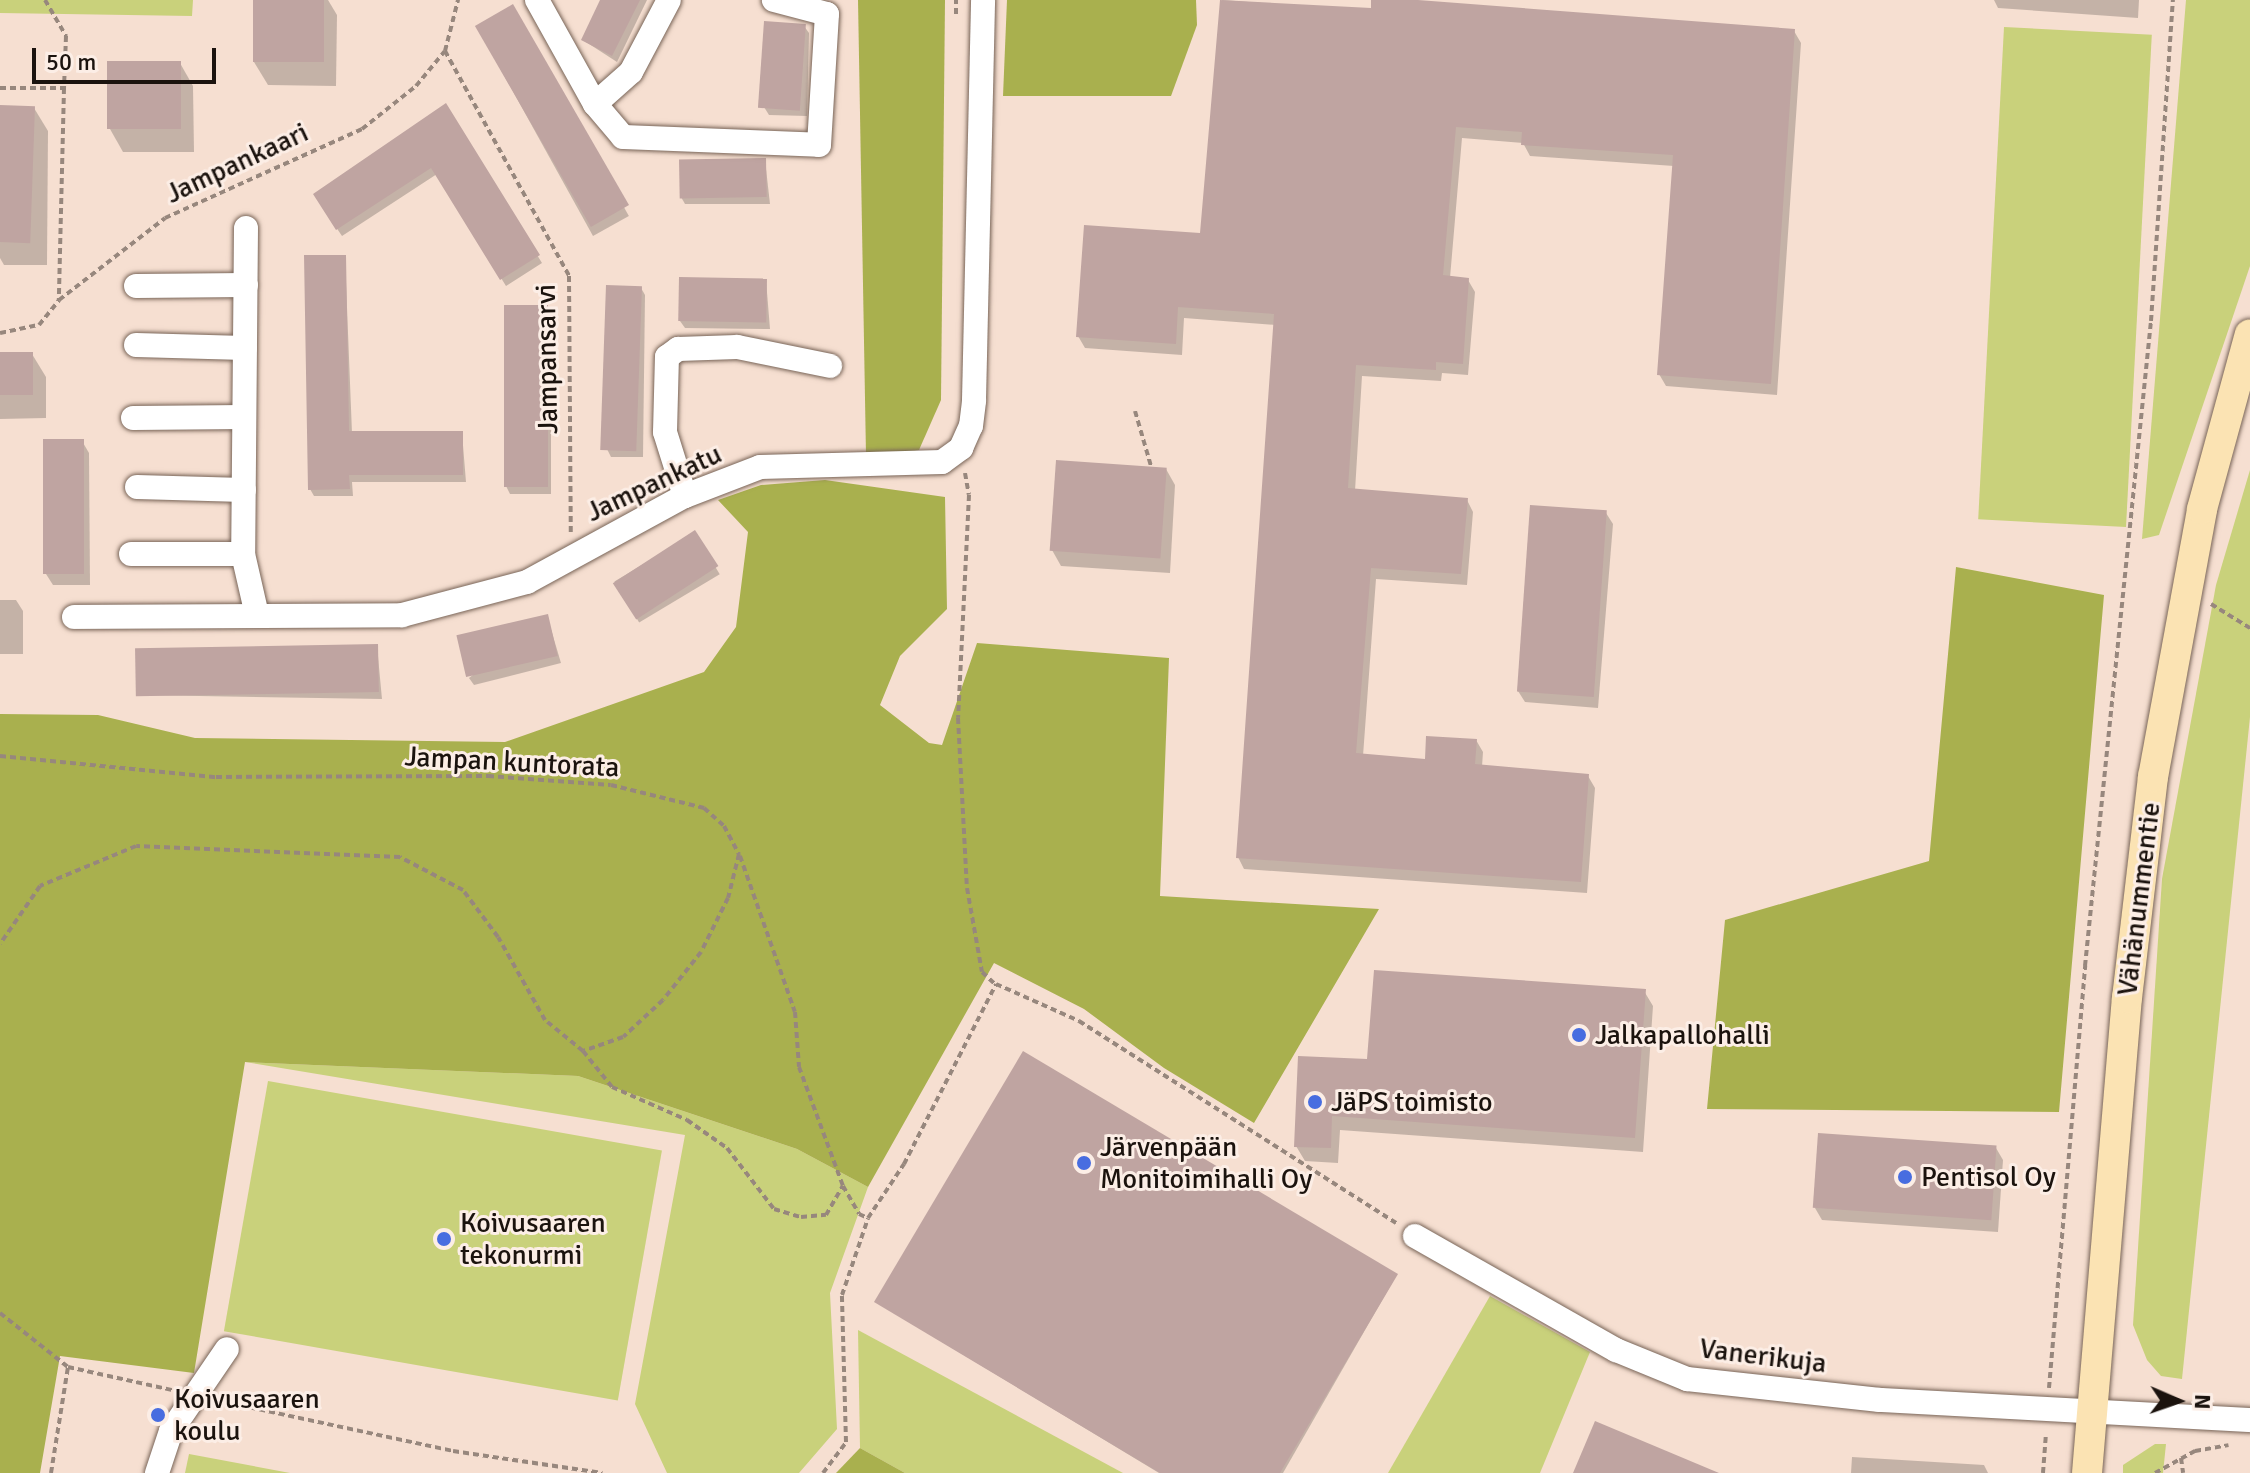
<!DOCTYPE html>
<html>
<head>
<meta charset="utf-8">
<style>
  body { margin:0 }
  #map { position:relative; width:2250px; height:1473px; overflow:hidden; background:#f6dfd1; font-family:Signika,sans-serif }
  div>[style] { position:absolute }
  .green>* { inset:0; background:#c9d17b; transform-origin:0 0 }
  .forest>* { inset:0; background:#a9b04e }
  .shadow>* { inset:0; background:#0003; transform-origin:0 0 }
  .building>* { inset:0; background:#bfa4a1; transform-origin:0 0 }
  .path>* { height:4px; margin-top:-2px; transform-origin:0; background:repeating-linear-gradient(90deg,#97877d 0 6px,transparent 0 10px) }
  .roads { filter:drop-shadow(0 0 2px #786457) drop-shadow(0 0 2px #786457) }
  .minor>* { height:24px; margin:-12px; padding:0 12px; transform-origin:12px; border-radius:12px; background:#fff }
  .major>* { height:30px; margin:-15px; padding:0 15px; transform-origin:15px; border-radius:15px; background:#fbe3b3 }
  .dots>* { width:22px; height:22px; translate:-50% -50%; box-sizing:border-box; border:4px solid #fceee6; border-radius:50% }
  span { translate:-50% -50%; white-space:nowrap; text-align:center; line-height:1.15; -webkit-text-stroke:6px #fceee6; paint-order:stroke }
  .street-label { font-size:28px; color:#1b130e }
  .poi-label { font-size:28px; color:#1b130e }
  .left { translate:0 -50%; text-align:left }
  .north { position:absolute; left:2138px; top:1361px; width:80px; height:80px; -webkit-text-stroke:6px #fceee6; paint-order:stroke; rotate:92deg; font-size:22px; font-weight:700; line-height:32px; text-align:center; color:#1b130e }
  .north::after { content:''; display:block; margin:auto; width:28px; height:36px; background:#1b130e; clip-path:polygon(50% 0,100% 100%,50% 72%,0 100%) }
  .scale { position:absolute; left:32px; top:48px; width:184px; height:36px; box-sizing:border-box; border:4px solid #1b130e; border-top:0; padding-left:10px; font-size:24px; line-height:28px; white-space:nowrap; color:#1b130e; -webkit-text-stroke:6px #fceee6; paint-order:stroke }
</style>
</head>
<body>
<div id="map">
  <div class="green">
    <i style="clip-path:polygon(0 0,193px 0,192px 16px,0 13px)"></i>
    <i style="clip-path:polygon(2186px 0,2250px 0,2250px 266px,2159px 535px,2142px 539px)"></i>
    <i style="left:2004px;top:27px;width:148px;height:493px;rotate:3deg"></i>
    <i style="clip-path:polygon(2250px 470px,2250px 717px,2182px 1379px,2161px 1376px,2147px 1360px,2133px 1325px,2162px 879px,2216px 585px)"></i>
    <i style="clip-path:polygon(245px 1062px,578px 1076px,797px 1149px,868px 1187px,830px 1293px,837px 1429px,799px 1473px,667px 1473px,635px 1404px,685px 1135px)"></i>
    <i style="left:268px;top:1081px;width:400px;height:254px;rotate:10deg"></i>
    <i style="clip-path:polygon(1490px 1296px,1590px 1352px,1540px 1473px,1388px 1473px)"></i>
    <i style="clip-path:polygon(858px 1330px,1123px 1473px,905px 1473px,860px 1448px)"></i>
    <i style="clip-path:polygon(2155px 1444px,2166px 1444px,2163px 1473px,2123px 1473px,2123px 1465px)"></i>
    <i style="clip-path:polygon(189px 1454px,290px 1473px,185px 1473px)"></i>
  </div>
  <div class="forest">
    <i style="clip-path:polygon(858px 0,945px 0,941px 400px,919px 450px,899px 455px,866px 455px)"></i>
    <i style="clip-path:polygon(1007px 0,1196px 0,1197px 25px,1171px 96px,1003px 96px)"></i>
    <i style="clip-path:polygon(825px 480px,945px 497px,947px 609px,900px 656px,880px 705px,929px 743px,942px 745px,977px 643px,1169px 658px,1160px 896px,1379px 909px,1254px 1123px,1164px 1068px,1084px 1009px,994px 963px,868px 1187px,797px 1149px,578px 1076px,245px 1062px,194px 1373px,60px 1356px,40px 1473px,0 1473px,0 714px,98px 715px,195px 738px,505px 742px,704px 672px,736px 627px,748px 532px,718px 500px,761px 485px)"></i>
    <i style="clip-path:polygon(1956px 567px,2104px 595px,2059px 1112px,1707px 1109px,1725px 920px,1929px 861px)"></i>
    <i style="clip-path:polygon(860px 1448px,905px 1473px,836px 1473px)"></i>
  </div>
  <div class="shadow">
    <i style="clip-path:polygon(255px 0,328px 0,337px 15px,336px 86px,268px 85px,254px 62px)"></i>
    <i style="clip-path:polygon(603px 0,647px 0,617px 62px,583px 40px)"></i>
    <i style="clip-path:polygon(1222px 0,1373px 11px,1373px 0,1392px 0,1794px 31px,1801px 43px,1777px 395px,1666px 386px,1659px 374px,1674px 166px,1530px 156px,1523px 143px,1462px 138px,1450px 278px,1468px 280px,1475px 292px,1468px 375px,1442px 373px,1441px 381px,1362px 376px,1355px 491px,1467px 500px,1473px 512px,1467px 585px,1376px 579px,1363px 756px,1427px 761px,1476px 740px,1483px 752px,1482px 767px,1588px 776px,1595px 788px,1587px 893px,1244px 869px,1238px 857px,1276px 325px,1184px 318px,1182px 355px,1085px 348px,1078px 336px,1202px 235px)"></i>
    <i style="clip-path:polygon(1994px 0,2139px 0,2138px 18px,1998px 8px)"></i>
    <i style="left:513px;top:7px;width:239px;height:41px;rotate:61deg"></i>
    <i style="clip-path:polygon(804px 26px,809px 33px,807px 116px,769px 115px,764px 107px)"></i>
    <i style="clip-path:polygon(180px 63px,193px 86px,194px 152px,123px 152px,110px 129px)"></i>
    <i style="clip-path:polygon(446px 106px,542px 263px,506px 286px,437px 174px,342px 236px,319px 202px)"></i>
    <i style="clip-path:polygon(0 107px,34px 108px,48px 131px,47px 265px,4px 265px,0 258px)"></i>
    <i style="clip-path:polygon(765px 160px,770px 204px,685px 204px,681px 197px)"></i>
    <i style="clip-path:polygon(345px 257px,352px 433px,462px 433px,466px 482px,352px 482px,353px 496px,314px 496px,310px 489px)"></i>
    <i style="clip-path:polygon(766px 280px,770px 329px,685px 328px,680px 321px)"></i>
    <i style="clip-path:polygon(641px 288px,645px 295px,643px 457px,611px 457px,607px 449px)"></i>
    <i style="clip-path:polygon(547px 307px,551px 315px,551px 494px,510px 494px,506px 486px)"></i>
    <i style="clip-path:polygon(0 354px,32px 354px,46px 377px,46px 418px,0 419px)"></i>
    <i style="clip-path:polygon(82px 441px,89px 453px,90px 585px,53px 585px,46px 574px)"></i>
    <i style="clip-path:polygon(1166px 469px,1175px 485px,1170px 573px,1061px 566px,1052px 550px)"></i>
    <i style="clip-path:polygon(1606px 513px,1613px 524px,1598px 708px,1525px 702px,1518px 691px)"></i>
    <i style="left:695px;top:533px;width:48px;height:94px;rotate:59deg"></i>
    <i style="clip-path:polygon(0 600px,16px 600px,23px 611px,23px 654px,0 654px)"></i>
    <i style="clip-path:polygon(547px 616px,561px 663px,474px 685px,469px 678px)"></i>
    <i style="clip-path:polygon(377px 646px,382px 699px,141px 695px,136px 687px)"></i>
    <i style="clip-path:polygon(1644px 991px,1653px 1006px,1643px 1152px,1340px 1130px,1338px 1163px,1305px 1161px,1296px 1146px,1369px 1061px)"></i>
    <i style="clip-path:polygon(1996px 1148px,2003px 1160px,1998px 1232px,1822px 1220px,1815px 1208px)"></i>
    <i style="clip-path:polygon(1396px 1276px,1283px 1473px,1159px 1473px,876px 1302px)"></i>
    <i style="clip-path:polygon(1852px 1457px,1984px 1465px,1988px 1473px,1851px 1473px)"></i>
  </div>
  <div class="building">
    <i style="left:253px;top:0;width:71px;height:62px"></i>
    <i style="clip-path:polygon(600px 0,640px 0,612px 56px,581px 40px)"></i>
    <i style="clip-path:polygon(1220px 0,1371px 8px,1371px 0,1418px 0,1795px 29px,1771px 384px,1657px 375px,1673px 155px,1521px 145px,1522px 132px,1456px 127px,1443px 275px,1469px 278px,1463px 364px,1436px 362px,1436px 370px,1356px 365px,1348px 488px,1468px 498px,1461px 574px,1371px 568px,1356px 753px,1425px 759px,1426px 736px,1477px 739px,1475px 764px,1589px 774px,1581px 882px,1236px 858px,1274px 314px,1178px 307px,1176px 344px,1076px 337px,1084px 225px,1200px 233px)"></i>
    <i style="left:513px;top:4px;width:232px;height:44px;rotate:60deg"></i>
    <i style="left:764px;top:21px;width:42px;height:87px;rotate:4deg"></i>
    <i style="left:107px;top:61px;width:74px;height:68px"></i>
    <i style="clip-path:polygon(446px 103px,540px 255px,500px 280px,431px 168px,336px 230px,313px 194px)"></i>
    <i style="left:0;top:105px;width:35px;height:137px;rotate:2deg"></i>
    <i style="left:766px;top:158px;width:39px;height:87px;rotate:89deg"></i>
    <i style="clip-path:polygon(304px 255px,346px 255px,349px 431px,463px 431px,463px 475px,349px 475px,350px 489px,308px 490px)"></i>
    <i style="left:679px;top:277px;width:88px;height:44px;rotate:1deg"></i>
    <i style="left:606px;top:285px;width:36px;height:165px;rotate:2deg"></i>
    <i style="left:504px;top:305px;width:44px;height:182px"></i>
    <i style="left:0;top:352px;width:33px;height:43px"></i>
    <i style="left:43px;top:439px;width:41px;height:135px"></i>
    <i style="left:1056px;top:460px;width:111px;height:91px;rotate:4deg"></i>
    <i style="left:1530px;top:505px;width:77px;height:187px;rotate:4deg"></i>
    <i style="left:695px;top:530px;width:43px;height:98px;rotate:57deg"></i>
    <i style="left:548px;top:614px;width:43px;height:94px;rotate:77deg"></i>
    <i style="left:378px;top:644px;width:48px;height:243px;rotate:89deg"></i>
    <i style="clip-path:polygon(1374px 970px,1646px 989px,1635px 1138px,1332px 1116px,1331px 1148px,1294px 1147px,1298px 1056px,1367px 1059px)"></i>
    <i style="clip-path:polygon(1023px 1051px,1398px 1274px,1280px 1473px,1160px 1473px,874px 1302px)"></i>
    <i style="left:1818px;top:1133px;width:179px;height:75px;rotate:4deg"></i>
    <i style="clip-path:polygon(1595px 1421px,1719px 1473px,1573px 1473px)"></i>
  </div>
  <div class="path">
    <i style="left:45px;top:0;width:42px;rotate:59.7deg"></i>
    <i style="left:66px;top:36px;width:52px;rotate:92.2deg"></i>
    <i style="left:956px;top:14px;width:14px;rotate:-90deg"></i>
    <i style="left:445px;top:51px;width:257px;rotate:61.1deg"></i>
    <i style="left:569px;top:276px;width:256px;rotate:89.6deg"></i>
    <i style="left:0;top:88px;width:64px"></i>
    <i style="left:64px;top:88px;width:212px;rotate:91.4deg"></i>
    <i style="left:0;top:333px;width:40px;rotate:-12deg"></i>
    <i style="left:39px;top:325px;width:32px;rotate:-51deg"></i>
    <i style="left:59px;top:300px;width:134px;rotate:-37.7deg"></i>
    <i style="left:165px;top:218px;width:216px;rotate:-24.3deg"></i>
    <i style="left:362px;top:129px;width:69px;rotate:-38.5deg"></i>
    <i style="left:416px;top:86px;width:45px;rotate:-50.4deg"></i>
    <i style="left:445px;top:51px;width:53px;rotate:-75.7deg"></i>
    <i style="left:1135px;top:411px;width:57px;rotate:73.8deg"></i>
    <i style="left:965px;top:473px;width:22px;rotate:80deg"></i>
    <i style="left:969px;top:495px;width:223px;rotate:92.8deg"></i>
    <i style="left:958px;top:718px;width:170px;rotate:87deg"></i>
    <i style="left:967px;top:888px;width:85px;rotate:79.9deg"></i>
    <i style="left:982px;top:972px;width:18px;rotate:43deg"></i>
    <i style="left:2211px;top:604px;width:46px;rotate:31.6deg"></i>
    <i style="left:0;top:756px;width:217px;rotate:5.6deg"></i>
    <i style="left:216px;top:777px;width:272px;rotate:-0.2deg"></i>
    <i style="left:488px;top:776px;width:123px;rotate:4.2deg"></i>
    <i style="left:611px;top:785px;width:96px;rotate:13.9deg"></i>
    <i style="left:704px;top:808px;width:27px;rotate:42deg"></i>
    <i style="left:724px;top:826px;width:32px;rotate:62deg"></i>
    <i style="left:739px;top:854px;width:45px;rotate:104deg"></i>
    <i style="left:728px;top:898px;width:60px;rotate:116.6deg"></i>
    <i style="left:701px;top:952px;width:61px;rotate:128.4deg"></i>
    <i style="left:663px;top:1000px;width:54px;rotate:137.2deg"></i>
    <i style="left:623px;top:1037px;width:42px;rotate:160.7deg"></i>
    <i style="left:583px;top:1051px;width:49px;rotate:-140.8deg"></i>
    <i style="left:545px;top:1020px;width:95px;rotate:-119.5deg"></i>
    <i style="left:498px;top:937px;width:59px;rotate:-126.7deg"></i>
    <i style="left:463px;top:890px;width:71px;rotate:-152.4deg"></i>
    <i style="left:400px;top:857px;width:264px;rotate:-177.6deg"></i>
    <i style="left:136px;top:846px;width:104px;rotate:157.4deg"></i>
    <i style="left:40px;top:886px;width:70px;rotate:124.6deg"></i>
    <i style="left:740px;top:856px;width:165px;rotate:70.6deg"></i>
    <i style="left:795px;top:1012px;width:55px;rotate:85.8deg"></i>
    <i style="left:799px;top:1067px;width:127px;rotate:69.7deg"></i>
    <i style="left:843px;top:1186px;width:32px;rotate:60deg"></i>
    <i style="left:859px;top:1214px;width:10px;rotate:24deg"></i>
    <i style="left:583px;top:1051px;width:46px;rotate:51.1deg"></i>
    <i style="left:612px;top:1087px;width:82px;rotate:23.7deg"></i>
    <i style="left:687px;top:1120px;width:49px;rotate:35deg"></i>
    <i style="left:727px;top:1148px;width:77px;rotate:52.4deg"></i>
    <i style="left:774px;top:1209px;width:28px;rotate:17deg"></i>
    <i style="left:801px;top:1217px;width:25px;rotate:-5deg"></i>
    <i style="left:826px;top:1215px;width:34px;rotate:-60deg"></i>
    <i style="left:0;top:1313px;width:87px;rotate:38.5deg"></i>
    <i style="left:68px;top:1367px;width:107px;rotate:12.5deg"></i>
    <i style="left:2049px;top:1388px;width:424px;rotate:-85.1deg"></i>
    <i style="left:2085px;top:966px;width:648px;rotate:-84.16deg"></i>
    <i style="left:2151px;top:321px;width:322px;rotate:-86.1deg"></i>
    <i style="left:220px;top:1401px;width:238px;rotate:12.1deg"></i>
    <i style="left:453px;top:1451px;width:151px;rotate:8.4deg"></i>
    <i style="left:2181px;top:1458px;width:15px;rotate:82deg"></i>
    <i style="left:51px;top:1473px;width:107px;rotate:-80.9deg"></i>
    <i style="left:823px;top:1473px;width:39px;rotate:-53deg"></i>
    <i style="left:846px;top:1442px;width:147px;rotate:-91.6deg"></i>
    <i style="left:842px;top:1295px;width:81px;rotate:-71.3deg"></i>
    <i style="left:868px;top:1218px;width:65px;rotate:-56.3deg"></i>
    <i style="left:904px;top:1164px;width:202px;rotate:-62.9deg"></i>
    <i style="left:996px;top:984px;width:91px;rotate:24deg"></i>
    <i style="left:1079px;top:1021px;width:376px;rotate:32.5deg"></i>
    <i style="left:2043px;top:1473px;width:40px;rotate:-85.7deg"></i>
    <i style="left:2155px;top:1473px;width:46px;rotate:-28.8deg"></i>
    <i style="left:2195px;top:1451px;width:34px;rotate:-10deg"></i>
  </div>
  <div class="roads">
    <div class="minor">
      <i style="left:537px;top:0;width:119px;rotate:60.9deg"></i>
      <i style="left:595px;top:104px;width:43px;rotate:49.7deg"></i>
      <i style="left:623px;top:137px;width:196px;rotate:2.3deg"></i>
      <i style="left:819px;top:145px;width:131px;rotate:-86.5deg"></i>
      <i style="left:827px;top:14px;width:55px;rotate:-165.2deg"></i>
      <i style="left:595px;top:104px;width:48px;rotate:-41.6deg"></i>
      <i style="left:631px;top:72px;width:81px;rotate:-62.2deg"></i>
      <i style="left:246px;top:228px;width:326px;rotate:90.5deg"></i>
      <i style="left:243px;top:554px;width:63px;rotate:77.1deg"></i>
      <i style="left:136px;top:286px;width:110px;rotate:-0.5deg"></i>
      <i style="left:136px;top:345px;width:109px;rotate:1.6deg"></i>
      <i style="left:133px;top:418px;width:111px;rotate:-0.5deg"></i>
      <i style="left:137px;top:487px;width:107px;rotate:1.6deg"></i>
      <i style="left:685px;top:496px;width:67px;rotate:-107.4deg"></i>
      <i style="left:665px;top:432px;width:75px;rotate:-88.5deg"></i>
      <i style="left:667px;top:357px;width:14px;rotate:-36deg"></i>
      <i style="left:678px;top:349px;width:59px;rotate:-1.9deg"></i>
      <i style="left:737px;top:347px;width:95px;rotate:11.5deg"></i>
      <i style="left:131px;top:554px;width:112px"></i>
      <i style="left:74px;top:617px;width:328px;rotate:-0.3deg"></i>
      <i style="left:402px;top:615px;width:129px;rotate:-14.8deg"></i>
      <i style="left:527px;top:582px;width:180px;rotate:-28.6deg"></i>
      <i style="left:685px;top:496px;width:80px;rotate:-21.1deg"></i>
      <i style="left:760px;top:467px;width:182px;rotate:-1.6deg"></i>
      <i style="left:942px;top:462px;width:24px;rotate:-36deg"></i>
      <i style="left:961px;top:448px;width:24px;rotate:-66deg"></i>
      <i style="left:971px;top:426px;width:26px;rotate:-83deg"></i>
      <i style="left:974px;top:400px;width:400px;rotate:-88.7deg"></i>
      <i style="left:1415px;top:1236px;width:231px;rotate:29.6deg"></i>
      <i style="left:1616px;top:1350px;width:77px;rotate:22.2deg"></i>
      <i style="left:1687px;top:1379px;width:194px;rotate:6.2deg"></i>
      <i style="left:1880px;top:1400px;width:371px;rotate:3.1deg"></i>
      <i style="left:157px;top:1473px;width:44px;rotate:-71.6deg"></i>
      <i style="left:171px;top:1431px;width:99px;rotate:-55.7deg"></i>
    </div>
    <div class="major">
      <i style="left:2087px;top:1473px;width:477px;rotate:-85.2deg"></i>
      <i style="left:2127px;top:998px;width:223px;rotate:-83.3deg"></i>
      <i style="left:2153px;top:777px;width:272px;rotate:-79.6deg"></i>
      <i style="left:2202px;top:509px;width:181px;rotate:-74.7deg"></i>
    </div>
  </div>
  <div class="dots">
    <i style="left:1579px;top:1035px;background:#486de0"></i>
    <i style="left:1315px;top:1102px;background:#486de0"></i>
    <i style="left:1084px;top:1163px;background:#486de0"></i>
    <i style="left:1905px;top:1177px;background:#486de0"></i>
    <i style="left:444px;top:1239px;background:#486de0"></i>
    <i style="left:158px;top:1415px;background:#486de0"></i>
  </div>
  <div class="street-label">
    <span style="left:237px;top:163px;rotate:-25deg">Jampankaari</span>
    <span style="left:547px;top:359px;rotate:-91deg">Jampansarvi</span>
    <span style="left:654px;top:483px;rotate:-25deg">Jampankatu</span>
    <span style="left:512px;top:762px;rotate:3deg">Jampan kuntorata</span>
    <span style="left:2139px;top:899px;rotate:-83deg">Vähänummentie</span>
    <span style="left:1763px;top:1356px;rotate:7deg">Vanerikuja</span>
  </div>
  <div class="poi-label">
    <span class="left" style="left:1595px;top:1035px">Jalkapallohalli</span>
    <span class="left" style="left:1331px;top:1102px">JäPS toimisto</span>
    <span class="left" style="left:1100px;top:1163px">Järvenpään<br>Monitoimihalli Oy</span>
    <span class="left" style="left:1921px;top:1177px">Pentisol Oy</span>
    <span class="left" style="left:460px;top:1239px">Koivusaaren<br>tekonurmi</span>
    <span class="left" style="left:174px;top:1415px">Koivusaaren<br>koulu</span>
  </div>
  <div class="north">N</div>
  <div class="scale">50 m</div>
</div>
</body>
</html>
